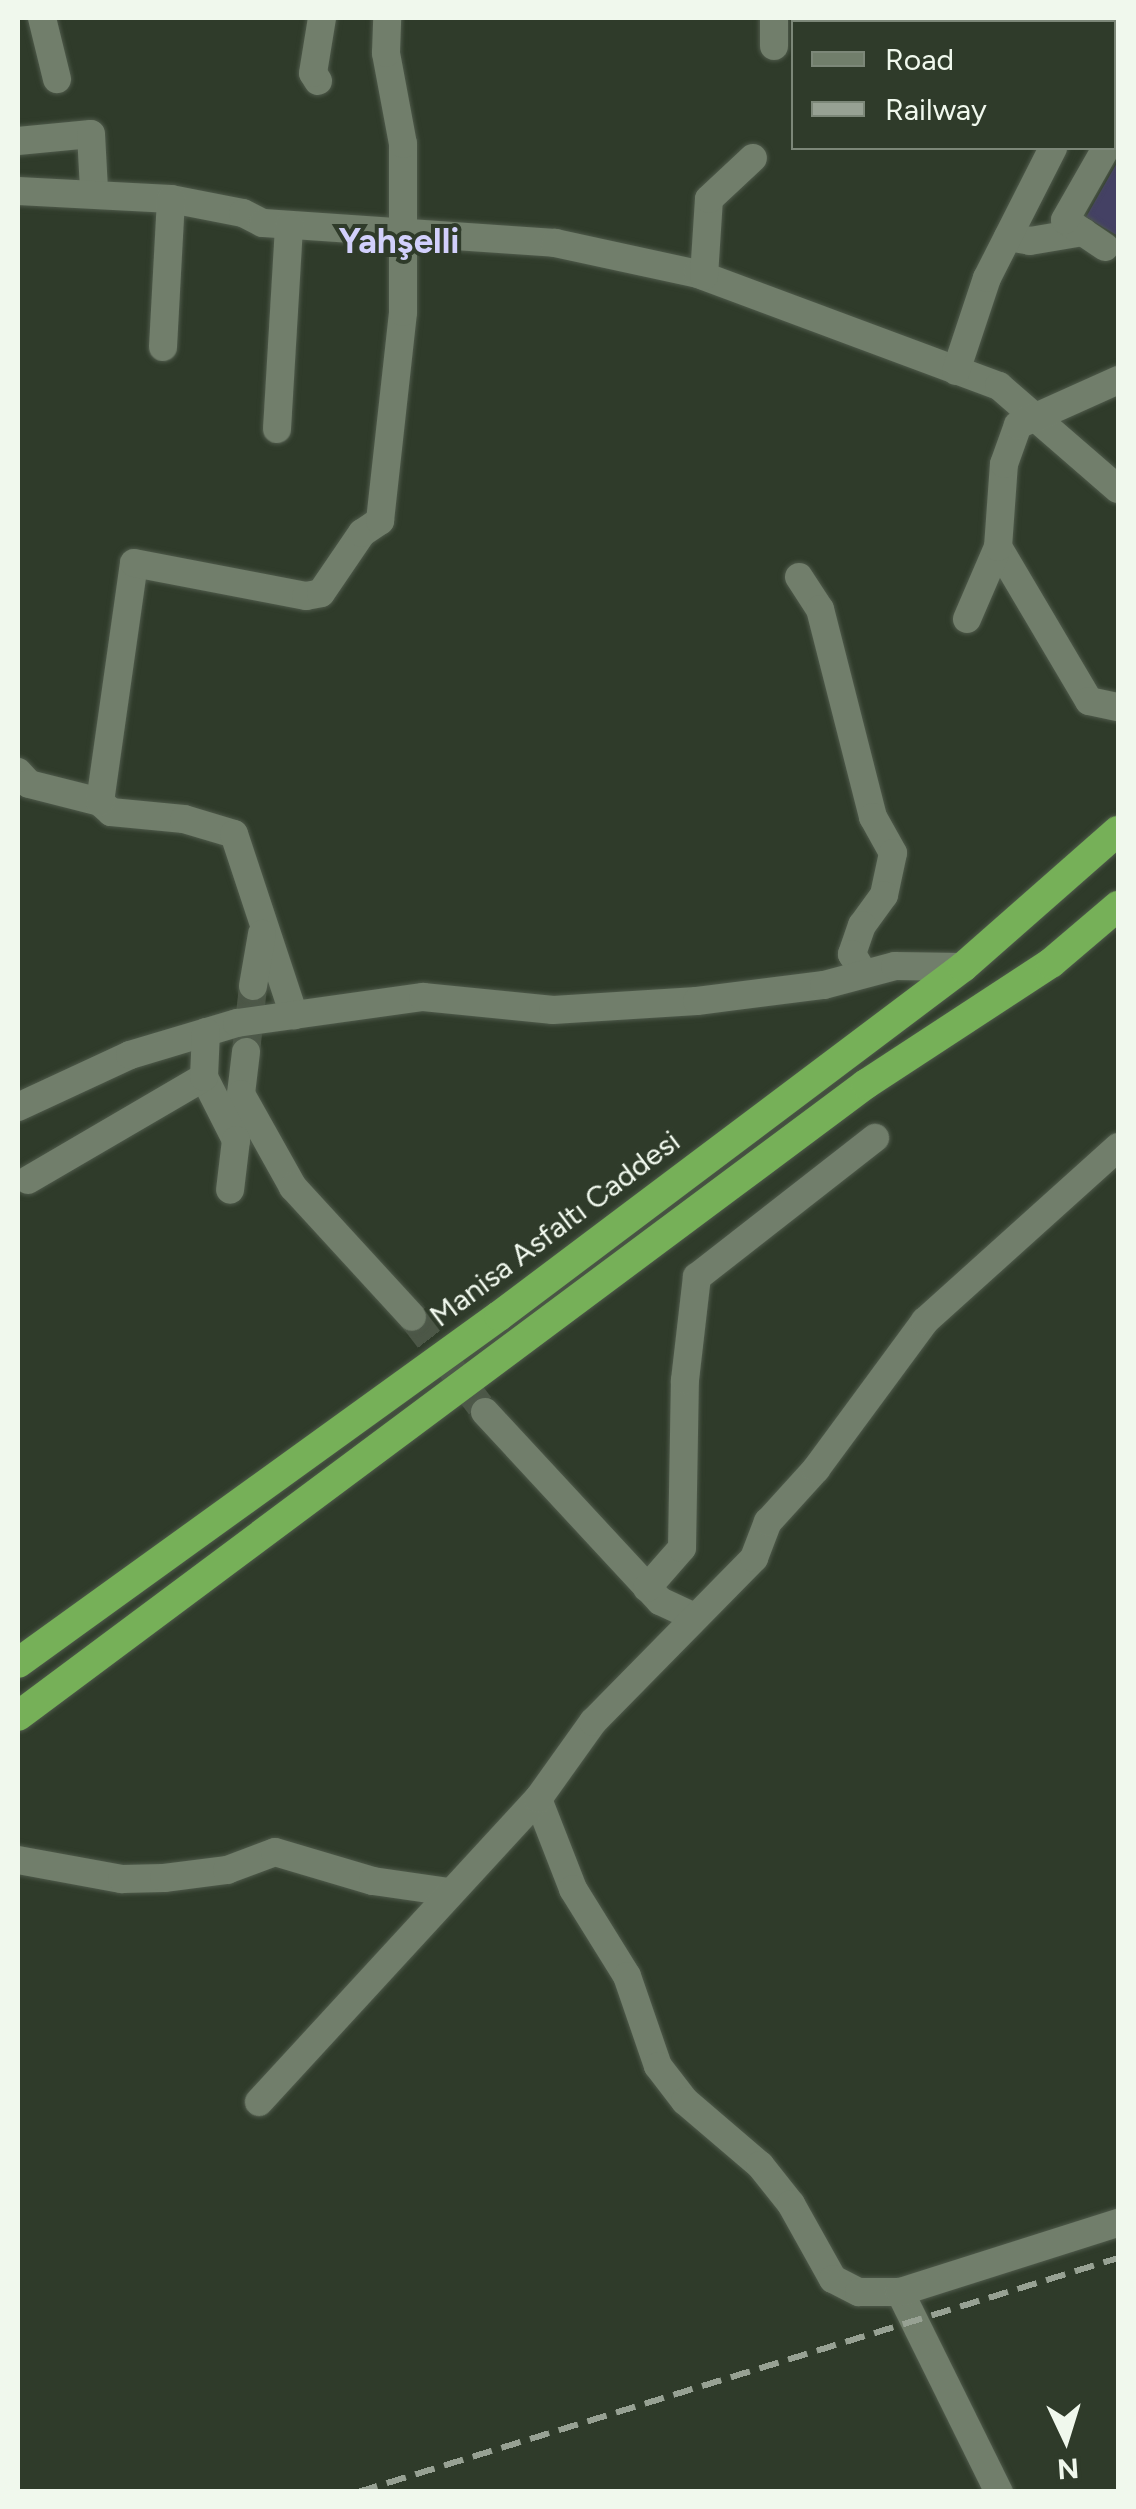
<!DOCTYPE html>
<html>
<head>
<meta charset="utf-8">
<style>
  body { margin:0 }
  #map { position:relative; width:1136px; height:2509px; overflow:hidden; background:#2f3b2a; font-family:Figtree,sans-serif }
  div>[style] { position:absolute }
  .green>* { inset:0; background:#444164 }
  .minor-tunnel>* { height:28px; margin-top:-14px; transform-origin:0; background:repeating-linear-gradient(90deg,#4c5747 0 28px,transparent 0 42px) }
  .roads { filter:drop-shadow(0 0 2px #4f5a4b) drop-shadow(0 0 2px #4f5a4b) }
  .minor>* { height:28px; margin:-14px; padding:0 14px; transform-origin:14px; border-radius:14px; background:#717e6b }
  .highway>* { height:30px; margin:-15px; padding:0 15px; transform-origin:15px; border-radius:15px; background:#76b058 }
  .rail>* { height:6px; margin-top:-3px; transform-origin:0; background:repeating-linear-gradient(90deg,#97a193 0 20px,transparent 0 30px) }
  span { translate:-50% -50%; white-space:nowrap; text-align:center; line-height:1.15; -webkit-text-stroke:8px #2f3b2a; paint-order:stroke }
  .street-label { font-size:30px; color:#f0f8ed }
  .quarter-label { font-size:35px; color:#d2d0fc; font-weight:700 }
  .frame { position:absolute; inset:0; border:20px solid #f0f8ed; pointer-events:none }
  .legend { position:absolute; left:791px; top:20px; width:325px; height:130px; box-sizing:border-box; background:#2f3b2a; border:2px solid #7c8778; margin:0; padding:12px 18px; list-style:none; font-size:30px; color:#f0f8ed }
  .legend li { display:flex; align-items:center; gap:20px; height:50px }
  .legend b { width:50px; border:2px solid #7c8778 }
  .north { position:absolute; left:1016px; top:2389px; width:100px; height:100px; -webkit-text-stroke:8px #2f3b2a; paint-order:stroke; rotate:176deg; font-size:28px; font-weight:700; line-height:40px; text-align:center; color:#f0f8ed }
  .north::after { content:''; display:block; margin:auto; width:35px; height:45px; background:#f0f8ed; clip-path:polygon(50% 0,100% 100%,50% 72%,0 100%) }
</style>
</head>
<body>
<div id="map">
  <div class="green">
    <i style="clip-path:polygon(1118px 161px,1118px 236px,1086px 217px)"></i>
  </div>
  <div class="minor-tunnel">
    <i style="left:246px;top:1052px;width:66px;rotate:-83.9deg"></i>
    <i style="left:412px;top:1317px;width:120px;rotate:52.5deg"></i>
  </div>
  <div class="roads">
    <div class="minor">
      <i style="left:42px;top:18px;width:63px;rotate:76.2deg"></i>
      <i style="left:774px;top:18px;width:28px;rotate:90deg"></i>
      <i style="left:1114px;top:74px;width:7px;rotate:-56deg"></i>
      <i style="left:318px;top:81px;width:9px;rotate:-122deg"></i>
      <i style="left:313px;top:73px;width:56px;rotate:-80.7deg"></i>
      <i style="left:18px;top:141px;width:73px;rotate:-5.5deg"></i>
      <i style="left:91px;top:134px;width:56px;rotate:86.9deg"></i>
      <i style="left:18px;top:191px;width:153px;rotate:3deg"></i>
      <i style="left:171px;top:199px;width:73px;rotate:11deg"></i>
      <i style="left:243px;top:213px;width:22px;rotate:27deg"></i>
      <i style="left:263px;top:223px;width:293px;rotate:3.9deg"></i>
      <i style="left:555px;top:243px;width:146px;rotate:12.2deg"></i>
      <i style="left:698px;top:274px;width:321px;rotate:20.4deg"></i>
      <i style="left:999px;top:386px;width:157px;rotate:40.9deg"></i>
      <i style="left:1008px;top:237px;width:22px;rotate:10deg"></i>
      <i style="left:1030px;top:241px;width:54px;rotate:-9.6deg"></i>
      <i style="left:1105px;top:247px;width:48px;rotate:-146deg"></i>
      <i style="left:1065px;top:220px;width:83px;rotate:-60.3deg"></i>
      <i style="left:704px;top:276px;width:77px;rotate:-86.3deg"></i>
      <i style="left:709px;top:199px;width:60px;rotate:-43deg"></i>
      <i style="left:163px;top:347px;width:148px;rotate:-86.9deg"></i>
      <i style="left:956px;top:371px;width:98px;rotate:-71.6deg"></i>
      <i style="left:987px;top:278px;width:146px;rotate:-63.1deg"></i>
      <i style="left:277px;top:429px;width:204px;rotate:-86.6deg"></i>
      <i style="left:998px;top:547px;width:179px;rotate:59.4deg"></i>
      <i style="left:1089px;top:701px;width:30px;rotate:12deg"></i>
      <i style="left:799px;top:577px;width:38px;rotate:57deg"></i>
      <i style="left:820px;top:609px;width:215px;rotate:75.7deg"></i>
      <i style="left:873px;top:817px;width:41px;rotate:60.9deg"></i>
      <i style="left:893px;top:853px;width:43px;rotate:102.1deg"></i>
      <i style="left:884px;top:895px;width:37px;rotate:126deg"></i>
      <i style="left:862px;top:925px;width:31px;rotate:109deg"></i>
      <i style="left:852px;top:954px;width:21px;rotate:59deg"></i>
      <i style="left:967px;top:619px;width:78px;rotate:-66.7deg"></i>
      <i style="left:998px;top:547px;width:83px;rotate:-85.9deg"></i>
      <i style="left:1004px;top:464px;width:41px;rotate:-70.3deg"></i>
      <i style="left:1018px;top:425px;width:110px;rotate:-24.2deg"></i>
      <i style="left:18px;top:772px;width:16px;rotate:47deg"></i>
      <i style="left:29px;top:784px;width:73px;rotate:14.2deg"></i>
      <i style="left:100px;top:802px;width:15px;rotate:42deg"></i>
      <i style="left:111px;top:812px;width:73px;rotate:5.5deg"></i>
      <i style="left:184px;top:819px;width:52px;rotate:16.7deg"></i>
      <i style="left:234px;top:834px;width:191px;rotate:71.7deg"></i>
      <i style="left:100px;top:802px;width:241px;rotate:-81.9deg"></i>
      <i style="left:134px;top:563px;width:175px;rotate:10.9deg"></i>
      <i style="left:306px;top:596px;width:15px;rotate:-11deg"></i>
      <i style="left:321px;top:593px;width:73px;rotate:-55.7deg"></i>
      <i style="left:362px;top:533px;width:22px;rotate:-34deg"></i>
      <i style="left:380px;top:521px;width:210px;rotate:-83.7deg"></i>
      <i style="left:403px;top:312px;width:168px;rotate:-90deg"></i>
      <i style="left:403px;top:144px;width:93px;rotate:-100.6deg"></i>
      <i style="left:386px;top:53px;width:35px;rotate:-88deg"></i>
      <i style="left:253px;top:986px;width:53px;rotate:-80.2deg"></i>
      <i style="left:246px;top:1052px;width:42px;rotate:96.8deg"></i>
      <i style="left:241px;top:1094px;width:107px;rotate:60.8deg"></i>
      <i style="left:293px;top:1187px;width:176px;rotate:47.5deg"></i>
      <i style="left:204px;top:1077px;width:71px;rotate:63.1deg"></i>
      <i style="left:236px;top:1140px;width:50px;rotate:96.8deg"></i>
      <i style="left:18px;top:1107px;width:123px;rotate:-24.9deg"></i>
      <i style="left:130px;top:1055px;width:112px;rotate:-16.7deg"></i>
      <i style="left:237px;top:1023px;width:188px;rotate:-8deg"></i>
      <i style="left:423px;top:997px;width:131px;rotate:5.7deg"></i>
      <i style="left:553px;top:1010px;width:144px;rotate:-3.6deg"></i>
      <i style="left:697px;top:1001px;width:128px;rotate:-7.2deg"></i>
      <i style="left:824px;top:985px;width:73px;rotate:-15deg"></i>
      <i style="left:895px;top:966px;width:68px;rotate:0.8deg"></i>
      <i style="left:28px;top:1180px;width:204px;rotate:-30.3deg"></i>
      <i style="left:204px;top:1077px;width:45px;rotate:-87.5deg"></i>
      <i style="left:485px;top:1412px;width:258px;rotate:47.2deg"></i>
      <i style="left:660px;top:1601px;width:38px;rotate:25deg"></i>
      <i style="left:647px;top:1588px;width:53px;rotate:-48.8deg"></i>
      <i style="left:682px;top:1548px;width:168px;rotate:-89deg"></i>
      <i style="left:685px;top:1380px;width:104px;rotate:-83.4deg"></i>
      <i style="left:697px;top:1277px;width:226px;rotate:-38deg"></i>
      <i style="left:538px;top:1799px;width:97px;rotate:68.7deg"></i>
      <i style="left:573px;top:1889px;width:102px;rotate:58.2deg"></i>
      <i style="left:627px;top:1976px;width:95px;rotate:71deg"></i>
      <i style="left:658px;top:2066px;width:44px;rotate:52.4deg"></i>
      <i style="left:685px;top:2101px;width:99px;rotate:40.5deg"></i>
      <i style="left:760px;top:2165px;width:50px;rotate:51.5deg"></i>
      <i style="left:791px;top:2204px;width:86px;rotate:60.8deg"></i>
      <i style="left:833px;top:2279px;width:29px;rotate:27deg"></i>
      <i style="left:859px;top:2292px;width:41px"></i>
      <i style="left:900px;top:2292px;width:223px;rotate:63.7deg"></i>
      <i style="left:18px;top:1860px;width:106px;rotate:10.4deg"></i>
      <i style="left:122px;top:1879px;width:42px;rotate:-1.4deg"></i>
      <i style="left:164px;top:1878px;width:64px;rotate:-7.2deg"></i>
      <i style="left:227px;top:1870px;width:51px;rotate:-20.6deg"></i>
      <i style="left:275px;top:1852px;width:102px;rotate:16.5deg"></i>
      <i style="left:373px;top:1881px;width:77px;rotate:8.2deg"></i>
      <i style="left:259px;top:2102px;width:412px;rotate:-47.4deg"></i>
      <i style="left:538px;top:1799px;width:95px;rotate:-54.5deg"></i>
      <i style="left:593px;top:1722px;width:230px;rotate:-45.5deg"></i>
      <i style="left:754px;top:1558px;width:39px;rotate:-69deg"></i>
      <i style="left:768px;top:1522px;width:72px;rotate:-47.8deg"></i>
      <i style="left:816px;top:1469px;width:184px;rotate:-53.6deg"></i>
      <i style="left:925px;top:1321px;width:260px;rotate:-42deg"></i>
      <i style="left:900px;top:2292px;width:229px;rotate:-17.6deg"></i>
    </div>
    <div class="highway">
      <i style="left:18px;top:1663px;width:593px;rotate:-35.81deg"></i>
      <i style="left:499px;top:1316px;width:581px;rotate:-36.95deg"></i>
      <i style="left:963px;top:967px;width:206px;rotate:-41.3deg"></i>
      <i style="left:18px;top:1716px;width:1058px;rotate:-36.7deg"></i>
      <i style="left:866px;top:1084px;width:221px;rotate:-33.2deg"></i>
      <i style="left:1051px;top:963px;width:88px;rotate:-40.4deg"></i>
    </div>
  </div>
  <div class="rail">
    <i style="left:358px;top:2492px;width:795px;rotate:-17.11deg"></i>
  </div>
  <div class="street-label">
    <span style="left:555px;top:1229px;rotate:-37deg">Manisa Asfaltı Caddesi</span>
  </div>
  <div class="quarter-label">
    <span style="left:399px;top:241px">Yahşelli</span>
  </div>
  <div class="frame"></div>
  <ul class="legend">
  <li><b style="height:12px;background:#717e6b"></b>Road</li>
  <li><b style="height:12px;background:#97a193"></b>Railway</li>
  </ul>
  <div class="north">N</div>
</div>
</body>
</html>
